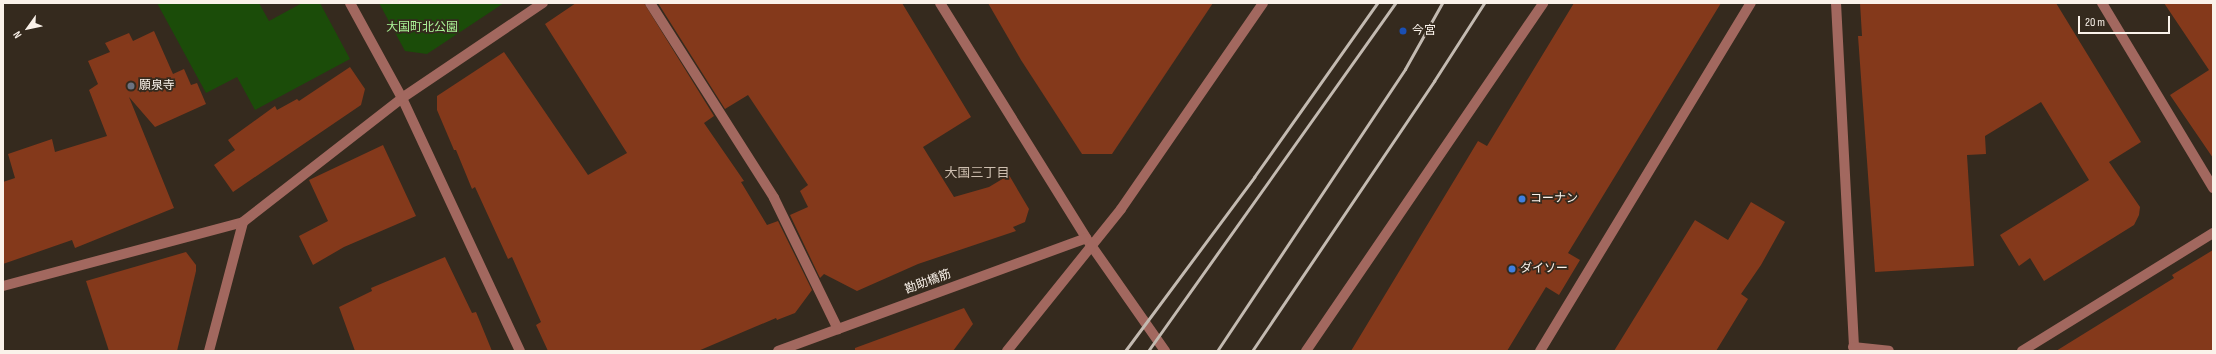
<!DOCTYPE html>
<html>
<head>
<meta charset="utf-8">
<style>
  body { margin:0 }
  #map { position:relative; width:2216px; height:354px; overflow:hidden; background:#352a1e; font-family:"Sofia Sans Condensed","Noto Sans JP",sans-serif }
  div>[style] { position:absolute }
  .green>* { inset:0; background:#1b4c09 }
  .building>* { inset:0; background:#84391b }
  .minor>* { height:10px; margin:-5px; padding:0 5px; transform-origin:5px; border-radius:5px; background:#a2685f }
  .rail>* { height:3px; margin:-1.5px; padding:0 1.5px; transform-origin:1.5px; border-radius:1.5px; background:#c3bab1 }
  .dots>* { width:11px; height:11px; translate:-50% -50%; box-sizing:border-box; border:2px solid #352a1e; border-radius:50% }
  span { translate:-50% -50%; white-space:nowrap; text-align:center; line-height:1.15; -webkit-text-stroke:3.5px #352a1e; paint-order:stroke }
  .park-label { font-size:12px; color:#abf497 }
  .poi-label { font-size:12px; color:#faf2ea }
  .left { translate:0 -50%; text-align:left }
  .street-label { font-size:12px; color:#faf2ea }
  .neighbourhood-label { font-size:13px; color:#cebfb0 }
  .frame { position:absolute; inset:0; border:4px solid #faf2ea; pointer-events:none }
  .north { position:absolute; left:8px; top:8px; width:40px; height:40px; -webkit-text-stroke:3px #352a1e; paint-order:stroke; rotate:237deg; font-size:11px; font-weight:700; line-height:16px; text-align:center; color:#faf2ea }
  .north::after { content:''; display:block; margin:auto; width:14px; height:18px; background:#faf2ea; clip-path:polygon(50% 0,100% 100%,50% 72%,0 100%) }
  .scale { position:absolute; left:2078px; top:16px; width:92px; height:18px; box-sizing:border-box; border:2px solid #faf2ea; border-top:0; padding-left:5px; font-size:12px; line-height:14px; white-space:nowrap; color:#faf2ea; -webkit-text-stroke:3px #352a1e; paint-order:stroke }
</style>
</head>
<body>
<div id="map">
  <div class="green">
    <i style="clip-path:polygon(157px 3px,259px 3px,269px 21px,302px 3px,320px 3px,350px 59px,255px 110px,237px 77px,206px 93px)"></i>
    <i style="clip-path:polygon(379px 3px,504px 3px,427px 54px,405px 51px)"></i>
  </div>
  <div class="building">
    <i style="clip-path:polygon(576px 3px,644px 3px,714px 116px,704px 123px,744px 181px,741px 182px,767px 225px,778px 221px,812px 290px,795px 313px,777px 320px,776px 318px,698px 351px,548px 351px,536px 325px,541px 322px,512px 257px,508px 259px,475px 187px,472px 189px,456px 150px,454px 150px,437px 110px,437px 96px,504px 52px,588px 175px,627px 153px,545px 24px)"></i>
    <i style="clip-path:polygon(658px 3px,902px 3px,971px 117px,923px 147px,954px 197px,989px 187px,1009px 175px,1029px 209px,1025px 222px,1013px 227px,1016px 231px,918px 264px,857px 291px,824px 274px,820px 278px,790px 215px,808px 207px,800px 191px,808px 185px,748px 95px,725px 109px)"></i>
    <i style="clip-path:polygon(988px 3px,1213px 3px,1112px 154px,1082px 154px,1021px 60px)"></i>
    <i style="clip-path:polygon(1574px 3px,1721px 3px,1568px 253px,1580px 260px,1559px 295px,1546px 287px,1507px 351px,1351px 351px,1478px 141px,1487px 146px)"></i>
    <i style="clip-path:polygon(1860px 3px,2056px 3px,2141px 142px,2109px 162px,2140px 207px,2139px 215px,2134px 225px,2044px 281px,2030px 258px,2019px 266px,2000px 235px,2089px 180px,2041px 102px,1985px 136px,1986px 154px,1967px 155px,1974px 266px,1875px 272px,1858px 36px,1862px 36px)"></i>
    <i style="clip-path:polygon(2164px 3px,2213px 3px,2213px 158px,2170px 95px,2209px 70px)"></i>
    <i style="clip-path:polygon(154px 31px,173px 74px,184px 69px,191px 85px,197px 83px,206px 104px,155px 127px,129px 97px,174px 208px,75px 248px,72px 240px,3px 264px,3px 182px,15px 178px,8px 154px,52px 139px,55px 152px,107px 136px,89px 90px,98px 84px,88px 61px,110px 52px,105px 43px,129px 33px,133px 41px)"></i>
    <i style="clip-path:polygon(350px 67px,365px 89px,361px 105px,233px 192px,214px 165px,235px 150px,228px 140px,275px 106px,277px 110px,297px 99px,299px 101px)"></i>
    <i style="clip-path:polygon(383px 145px,416px 216px,344px 247px,313px 265px,299px 236px,328px 221px,309px 180px)"></i>
    <i style="clip-path:polygon(1751px 202px,1785px 222px,1761px 265px,1741px 294px,1748px 299px,1716px 351px,1614px 351px,1695px 220px,1728px 240px)"></i>
    <i style="clip-path:polygon(2213px 250px,2213px 351px,2056px 351px,2174px 278px,2172px 275px)"></i>
    <i style="clip-path:polygon(186px 252px,196px 265px,196px 271px,177px 351px,109px 351px,86px 281px)"></i>
    <i style="clip-path:polygon(445px 257px,472px 313px,476px 312px,492px 351px,355px 351px,339px 307px,372px 291px,371px 288px)"></i>
    <i style="clip-path:polygon(964px 308px,973px 324px,953px 351px,855px 351px,855px 348px)"></i>
  </div>
  <div class="minor">
    <i style="left:350px;top:3px;width:108px;rotate:61.3deg"></i>
    <i style="left:402px;top:98px;width:279px;rotate:65deg"></i>
    <i style="left:650px;top:3px;width:231px;rotate:57.5deg"></i>
    <i style="left:774px;top:198px;width:146px;rotate:64deg"></i>
    <i style="left:940px;top:3px;width:277px;rotate:58.1deg"></i>
    <i style="left:1086px;top:238px;width:138px;rotate:55deg"></i>
    <i style="left:1836px;top:3px;width:348px;rotate:87deg"></i>
    <i style="left:2102px;top:3px;width:216px;rotate:59deg"></i>
    <i style="left:3px;top:286px;width:248px;rotate:-14.9deg"></i>
    <i style="left:243px;top:222px;width:202px;rotate:-37.9deg"></i>
    <i style="left:402px;top:98px;width:170px;rotate:-34deg"></i>
    <i style="left:1853px;top:347px;width:36px;rotate:6deg"></i>
    <i style="left:209px;top:351px;width:133px;rotate:-75.2deg"></i>
    <i style="left:778px;top:351px;width:328px;rotate:-20.1deg"></i>
    <i style="left:1007px;top:351px;width:182px;rotate:-51.2deg"></i>
    <i style="left:1121px;top:209px;width:250px;rotate:-55.4deg"></i>
    <i style="left:1306px;top:351px;width:421px;rotate:-55.7deg"></i>
    <i style="left:1540px;top:351px;width:407px;rotate:-58.8deg"></i>
    <i style="left:2022px;top:351px;width:225px;rotate:-31.7deg"></i>
  </div>
  <div class="rail">
    <i style="left:1125px;top:351px;width:217px;rotate:-53.4deg"></i>
    <i style="left:1254px;top:177px;width:213px;rotate:-54.7deg"></i>
    <i style="left:1148px;top:351px;width:427px;rotate:-54.6deg"></i>
    <i style="left:1217px;top:351px;width:339px;rotate:-56.3deg"></i>
    <i style="left:1405px;top:69px;width:76px;rotate:-60.7deg"></i>
    <i style="left:1252px;top:351px;width:326px;rotate:-56deg"></i>
    <i style="left:1434px;top:81px;width:93px;rotate:-57.3deg"></i>
  </div>
  <div class="dots">
    <i style="left:1403px;top:31px;background:#1a4fb4"></i>
    <i style="left:131px;top:86px;background:#6b7280"></i>
    <i style="left:1522px;top:199px;background:#3f7fe0"></i>
    <i style="left:1512px;top:269px;background:#3f7fe0"></i>
  </div>
  <div class="park-label">
    <span style="left:422px;top:28px">大国町北公園</span>
  </div>
  <div class="poi-label">
    <span class="left" style="left:1412px;top:31px">今宮</span>
    <span class="left" style="left:139px;top:86px">願泉寺</span>
    <span class="left" style="left:1530px;top:199px">コーナン</span>
    <span class="left" style="left:1520px;top:269px">ダイソー</span>
  </div>
  <div class="street-label">
    <span style="left:928px;top:282px;rotate:-20deg">勘助橋筋</span>
  </div>
  <div class="neighbourhood-label">
    <span style="left:977px;top:173px">大国三丁目</span>
  </div>
  <div class="frame"></div>
  <div class="north">N</div>
  <div class="scale">20 m</div>
</div>
</body>
</html>
